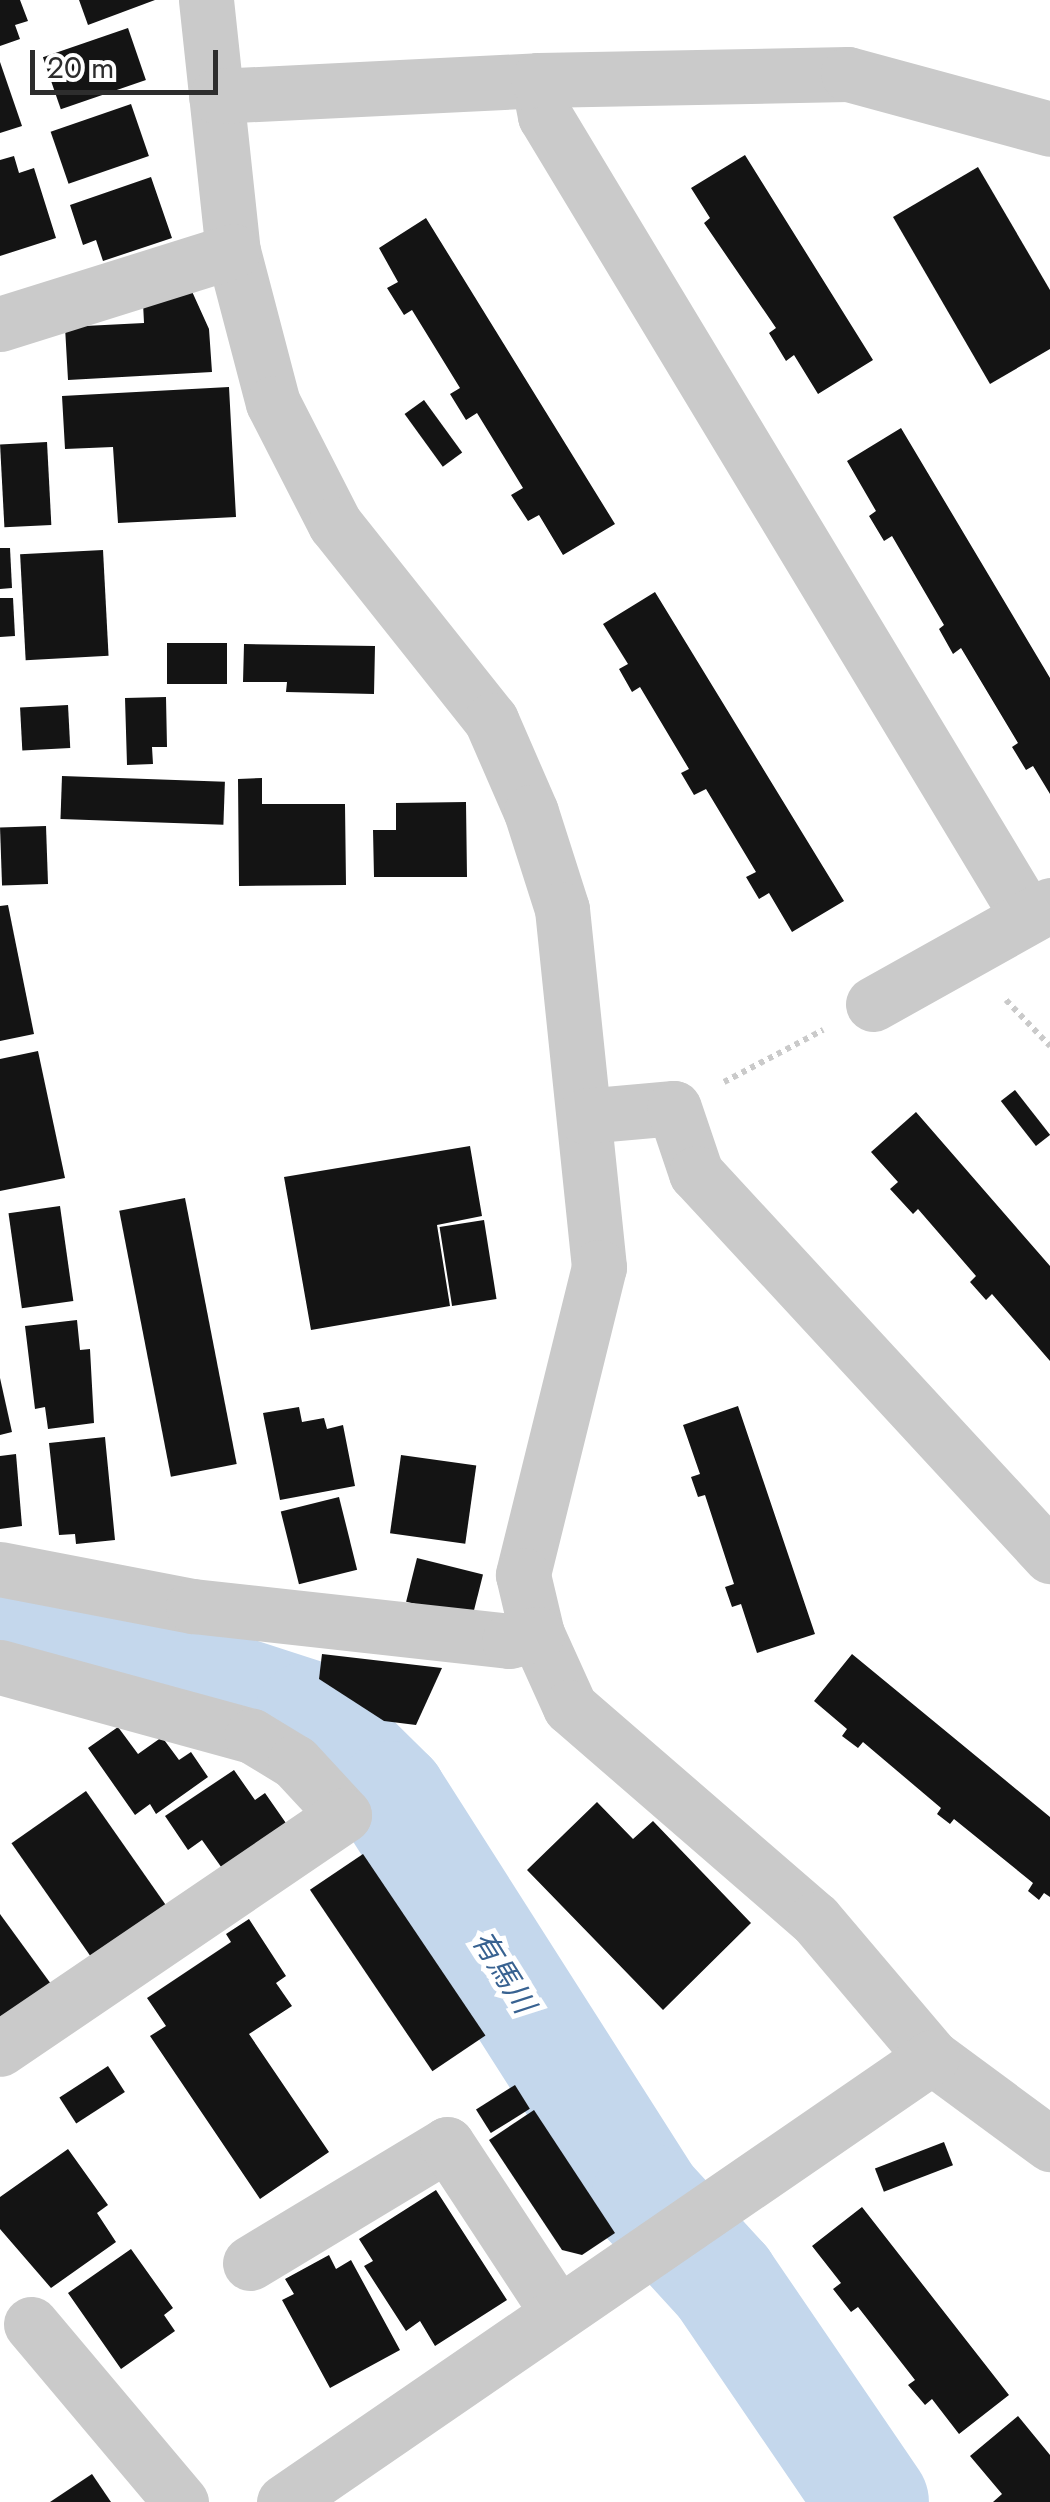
<!DOCTYPE html>
<html>
<head>
<meta charset="utf-8">
<style>
  body { margin:0 }
  #map { position:relative; width:1050px; height:2502px; overflow:hidden; background:#fff; font-family:Jost,"Noto Sans JP",sans-serif }
  div>[style] { position:absolute }
  .river>* { height:112px; margin:-56px; padding:0 56px; transform-origin:56px; border-radius:56px; background:#c4d7ec }
  .building>* { inset:0; background:#141414; transform-origin:0 0 }
  .path>* { height:6px; margin-top:-3px; transform-origin:0; background:repeating-linear-gradient(90deg,#cacaca 0 5px,transparent 0 10px) }
  .minor>* { height:55px; margin:-27.5px; padding:0 27.5px; transform-origin:27.5px; border-radius:27.5px; background:#cacaca }
  span { translate:-50% -50%; white-space:nowrap; text-align:center; line-height:1.15; -webkit-text-stroke:10px #fff; paint-order:stroke }
  .water-label { font-size:30px; color:#386291; font-style:italic }
  .scale { position:absolute; left:30px; top:50px; width:188px; height:45px; box-sizing:border-box; border:5px solid #2d2d2d; border-top:0; padding-left:12px; font-size:30px; line-height:35px; white-space:nowrap; color:#2d2d2d; -webkit-text-stroke:8px #fff; paint-order:stroke }
</style>
</head>
<body>
<div id="map">
  <div class="river">
    <i style="left:0;top:1616px;width:326px;rotate:18deg"></i>
    <i style="left:310px;top:1717px;width:114px;rotate:44.6deg"></i>
    <i style="left:391px;top:1797px;width:477px;rotate:57.5deg"></i>
    <i style="left:647px;top:2199px;width:113px;rotate:47.5deg"></i>
    <i style="left:723px;top:2282px;width:266px;rotate:55.7deg"></i>
  </div>
  <div class="building">
    <i style="clip-path:polygon(0 0,20px 0,28px 21px,15px 25px,20px 39px,0 46px)"></i>
    <i style="clip-path:polygon(79px 0,155px 0,88px 25px)"></i>
    <i style="left:128px;top:28px;width:55px;height:90px;rotate:71deg"></i>
    <i style="clip-path:polygon(0 62px,22px 126px,0 133px)"></i>
    <i style="left:131px;top:104px;width:55px;height:85px;rotate:71deg"></i>
    <i style="clip-path:polygon(745px 155px,873px 360px,818px 394px,794px 355px,786px 361px,769px 333px,776px 328px,704px 223px,710px 218px,691px 188px)"></i>
    <i style="clip-path:polygon(14px 156px,19px 173px,34px 168px,56px 238px,0 256px,0 160px)"></i>
    <i style="clip-path:polygon(978px 167px,1050px 290px,1050px 349px,990px 384px,893px 217px)"></i>
    <i style="clip-path:polygon(151px 177px,172px 238px,103px 261px,96px 240px,83px 245px,70px 205px)"></i>
    <i style="clip-path:polygon(426px 218px,615px 524px,563px 555px,539px 515px,528px 521px,511px 495px,523px 488px,477px 413px,466px 420px,450px 394px,460px 388px,412px 310px,404px 315px,387px 288px,398px 282px,379px 248px)"></i>
    <i style="clip-path:polygon(190px 287px,209px 329px,212px 372px,68px 380px,65px 327px,144px 323px,143px 303px)"></i>
    <i style="clip-path:polygon(229px 387px,236px 517px,118px 523px,113px 447px,65px 449px,62px 396px)"></i>
    <i style="left:424px;top:400px;width:65px;height:24px;rotate:54deg"></i>
    <i style="clip-path:polygon(901px 428px,1050px 678px,1050px 794px,1033px 766px,1026px 770px,1012px 747px,1018px 743px,961px 648px,953px 654px,939px 629px,944px 625px,892px 536px,884px 541px,869px 516px,876px 511px,847px 461px)"></i>
    <i style="left:47px;top:442px;width:83px;height:47px;rotate:87deg"></i>
    <i style="clip-path:polygon(0 548px,10px 548px,12px 588px,0 589px)"></i>
    <i style="left:103px;top:550px;width:106px;height:83px;rotate:87deg"></i>
    <i style="clip-path:polygon(655px 592px,844px 901px,792px 932px,769px 893px,759px 899px,746px 877px,756px 872px,706px 789px,694px 795px,681px 773px,689px 769px,640px 687px,632px 692px,619px 669px,628px 664px,603px 624px)"></i>
    <i style="clip-path:polygon(0 598px,13px 598px,15px 636px,0 637px)"></i>
    <i style="left:227px;top:643px;width:41px;height:60px;rotate:90deg"></i>
    <i style="clip-path:polygon(244px 644px,375px 646px,374px 694px,286px 692px,287px 682px,243px 682px)"></i>
    <i style="clip-path:polygon(166px 697px,167px 747px,152px 747px,153px 764px,127px 765px,125px 698px)"></i>
    <i style="left:68px;top:705px;width:43px;height:48px;rotate:87deg"></i>
    <i style="left:62px;top:776px;width:163px;height:43px;rotate:2deg"></i>
    <i style="clip-path:polygon(262px 778px,262px 804px,345px 804px,346px 885px,239px 886px,238px 779px)"></i>
    <i style="clip-path:polygon(466px 802px,467px 877px,374px 877px,373px 830px,396px 830px,396px 803px)"></i>
    <i style="left:46px;top:826px;width:58px;height:46px;rotate:88deg"></i>
    <i style="clip-path:polygon(8px 905px,34px 1034px,0 1041px,0 906px)"></i>
    <i style="clip-path:polygon(38px 1051px,65px 1178px,0 1191px,0 1059px)"></i>
    <i style="left:1015px;top:1090px;width:57px;height:18px;rotate:52deg"></i>
    <i style="clip-path:polygon(916px 1112px,1050px 1266px,1050px 1361px,992px 1294px,986px 1300px,970px 1282px,976px 1276px,918px 1209px,913px 1214px,890px 1189px,898px 1182px,871px 1152px)"></i>
    <i style="clip-path:polygon(470px 1146px,482px 1216px,437px 1225px,450px 1306px,311px 1330px,284px 1177px)"></i>
    <i style="left:185px;top:1198px;width:271px;height:67px;rotate:79deg"></i>
    <i style="left:60px;top:1206px;width:96px;height:52px;rotate:82deg"></i>
    <i style="left:484px;top:1220px;width:80px;height:45px;rotate:81deg"></i>
    <i style="clip-path:polygon(77px 1320px,80px 1350px,90px 1349px,94px 1423px,48px 1429px,45px 1407px,35px 1409px,25px 1326px)"></i>
    <i style="clip-path:polygon(0 1378px,12px 1432px,0 1435px)"></i>
    <i style="clip-path:polygon(738px 1406px,815px 1634px,757px 1653px,741px 1604px,732px 1607px,725px 1587px,734px 1584px,705px 1495px,698px 1497px,691px 1477px,700px 1474px,683px 1425px)"></i>
    <i style="clip-path:polygon(299px 1407px,302px 1422px,324px 1418px,327px 1429px,343px 1425px,355px 1486px,280px 1500px,263px 1413px)"></i>
    <i style="clip-path:polygon(105px 1437px,115px 1540px,76px 1544px,75px 1534px,59px 1535px,49px 1443px)"></i>
    <i style="clip-path:polygon(16px 1454px,22px 1526px,0 1529px,0 1456px)"></i>
    <i style="left:401px;top:1455px;width:76px;height:79px;rotate:8deg"></i>
    <i style="left:339px;top:1497px;width:75px;height:60px;rotate:76deg"></i>
    <i style="left:417px;top:1558px;width:68px;height:45px;rotate:14deg"></i>
    <i style="clip-path:polygon(322px 1654px,442px 1668px,416px 1725px,384px 1721px,319px 1679px)"></i>
    <i style="clip-path:polygon(852px 1654px,1050px 1817px,1050px 1897px,1044px 1893px,1039px 1900px,1028px 1891px,1033px 1883px,954px 1819px,950px 1824px,937px 1814px,941px 1808px,863px 1742px,858px 1748px,842px 1736px,847px 1729px,814px 1701px)"></i>
    <i style="clip-path:polygon(118px 1727px,138px 1754px,162px 1737px,179px 1760px,191px 1752px,208px 1777px,156px 1814px,150px 1804px,135px 1815px,88px 1748px)"></i>
    <i style="clip-path:polygon(234px 1770px,255px 1800px,265px 1793px,288px 1826px,224px 1871px,202px 1840px,188px 1850px,165px 1816px)"></i>
    <i style="left:86px;top:1791px;width:140px;height:91px;rotate:55deg"></i>
    <i style="clip-path:polygon(597px 1802px,633px 1839px,653px 1821px,751px 1923px,663px 2010px,527px 1870px)"></i>
    <i style="left:363px;top:1854px;width:219px;height:64px;rotate:56deg"></i>
    <i style="clip-path:polygon(0 1914px,51px 1984px,0 2022px)"></i>
    <i style="clip-path:polygon(249px 1919px,286px 1976px,276px 1983px,292px 2006px,249px 2034px,329px 2152px,260px 2199px,150px 2036px,166px 2026px,147px 1998px,231px 1942px,226px 1934px)"></i>
    <i style="left:108px;top:2066px;width:31px;height:58px;rotate:57deg"></i>
    <i style="left:515px;top:2085px;width:28px;height:46px;rotate:58deg"></i>
    <i style="clip-path:polygon(534px 2110px,615px 2233px,582px 2255px,562px 2250px,489px 2140px)"></i>
    <i style="left:944px;top:2142px;width:25px;height:74px;rotate:69deg"></i>
    <i style="clip-path:polygon(68px 2149px,108px 2205px,97px 2213px,116px 2242px,51px 2288px,0 2229px,0 2197px)"></i>
    <i style="clip-path:polygon(436px 2190px,507px 2300px,435px 2346px,420px 2321px,406px 2331px,364px 2266px,373px 2261px,359px 2239px)"></i>
    <i style="clip-path:polygon(862px 2207px,1009px 2395px,959px 2434px,932px 2399px,925px 2405px,908px 2385px,915px 2380px,858px 2307px,851px 2312px,833px 2289px,841px 2283px,812px 2246px)"></i>
    <i style="clip-path:polygon(131px 2249px,173px 2308px,164px 2315px,175px 2331px,121px 2369px,68px 2293px)"></i>
    <i style="clip-path:polygon(329px 2255px,336px 2269px,351px 2260px,400px 2350px,330px 2388px,282px 2300px,294px 2294px,285px 2279px)"></i>
    <i style="clip-path:polygon(1018px 2416px,1050px 2455px,1050px 2502px,993px 2502px,1002px 2494px,970px 2456px)"></i>
    <i style="clip-path:polygon(92px 2474px,111px 2502px,50px 2502px)"></i>
  </div>
  <div class="path">
    <i style="left:1006px;top:1000px;width:64px;rotate:46.3deg"></i>
    <i style="left:724px;top:1082px;width:112px;rotate:-27.7deg"></i>
  </div>
  <div class="minor">
    <i style="left:206px;top:0;width:252px;rotate:83.9deg"></i>
    <i style="left:233px;top:251px;width:157px;rotate:75.3deg"></i>
    <i style="left:273px;top:403px;width:136px;rotate:62.9deg"></i>
    <i style="left:335px;top:524px;width:251px;rotate:51.5deg"></i>
    <i style="left:491px;top:720px;width:100px;rotate:66.5deg"></i>
    <i style="left:531px;top:812px;width:102px;rotate:72.3deg"></i>
    <i style="left:562px;top:909px;width:360px;rotate:84.1deg"></i>
    <i style="left:599px;top:1267px;width:317px;rotate:103.9deg"></i>
    <i style="left:523px;top:1575px;width:61px;rotate:76.7deg"></i>
    <i style="left:537px;top:1634px;width:80px;rotate:65.7deg"></i>
    <i style="left:570px;top:1707px;width:324px;rotate:40.9deg"></i>
    <i style="left:815px;top:1919px;width:181px;rotate:49.7deg"></i>
    <i style="left:932px;top:2057px;width:147px;rotate:36.4deg"></i>
    <i style="left:538px;top:80px;width:37px;rotate:79deg"></i>
    <i style="left:545px;top:116px;width:935px;rotate:58.91deg"></i>
    <i style="left:216px;top:96px;width:322px;rotate:-2.8deg"></i>
    <i style="left:538px;top:80px;width:310px;rotate:-1.1deg"></i>
    <i style="left:848px;top:74px;width:209px;rotate:15.2deg"></i>
    <i style="left:0;top:324px;width:244px;rotate:-17.4deg"></i>
    <i style="left:873px;top:1004px;width:203px;rotate:-29.2deg"></i>
    <i style="left:584px;top:1116px;width:90px;rotate:-5.1deg"></i>
    <i style="left:674px;top:1108px;width:69px;rotate:71.3deg"></i>
    <i style="left:696px;top:1173px;width:522px;rotate:47.25deg"></i>
    <i style="left:0;top:1569px;width:197px;rotate:10.9deg"></i>
    <i style="left:193px;top:1606px;width:318px;rotate:6.3deg"></i>
    <i style="left:509px;top:1641px;width:29px;rotate:-14deg"></i>
    <i style="left:0;top:1667px;width:261px;rotate:15.3deg"></i>
    <i style="left:252px;top:1736px;width:50px;rotate:31.2deg"></i>
    <i style="left:295px;top:1762px;width:72px;rotate:47.2deg"></i>
    <i style="left:344px;top:1815px;width:416px;rotate:145.8deg"></i>
    <i style="left:250px;top:2263px;width:230px;rotate:-31.1deg"></i>
    <i style="left:447px;top:2144px;width:202px;rotate:56.7deg"></i>
    <i style="left:31px;top:2324px;width:233px;rotate:49.9deg"></i>
    <i style="left:284px;top:2502px;width:786px;rotate:-34.48deg"></i>
  </div>
  <div class="water-label">
    <span style="left:503px;top:1972px;rotate:58deg">有馬川</span>
  </div>
  <div class="scale">20 m</div>
</div>
</body>
</html>
